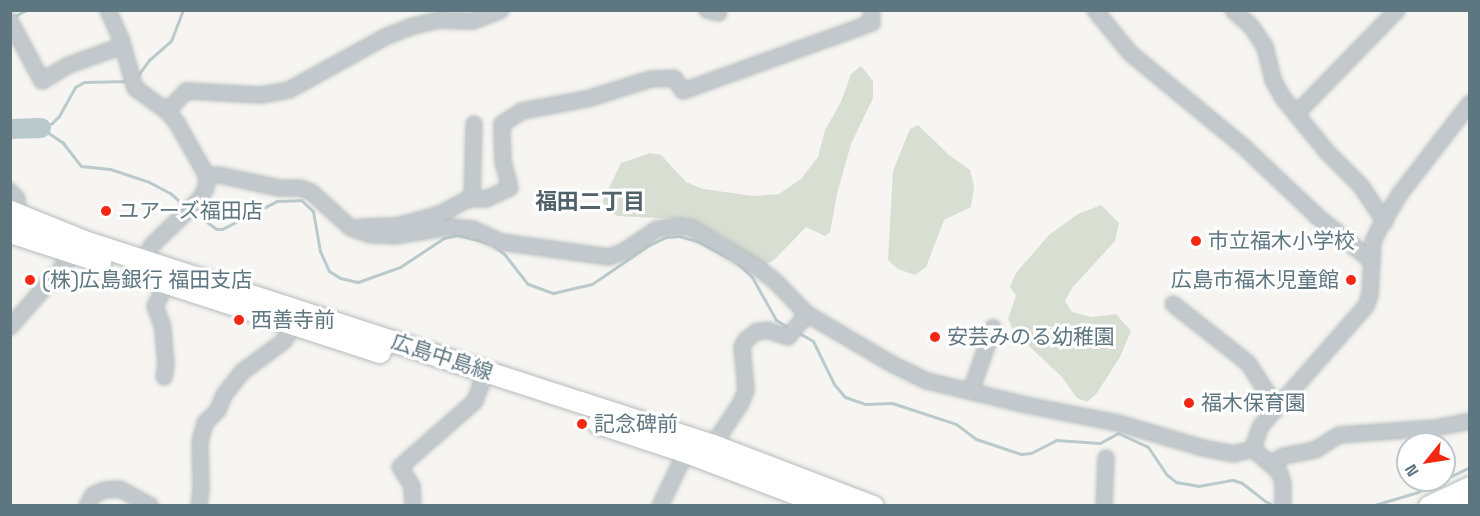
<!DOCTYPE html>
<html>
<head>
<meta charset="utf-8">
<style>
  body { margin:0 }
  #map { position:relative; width:1480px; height:516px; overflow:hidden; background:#f6f5f1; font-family:"Space Grotesk","Noto Sans JP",sans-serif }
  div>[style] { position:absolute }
  .green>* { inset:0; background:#d8ded2 }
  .stream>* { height:3px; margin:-1.5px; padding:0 1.5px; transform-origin:1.5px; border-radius:1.5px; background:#bacacc }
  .river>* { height:20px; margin:-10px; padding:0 10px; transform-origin:10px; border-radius:10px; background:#bacacc }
  .roads { filter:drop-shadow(0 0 2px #b5bcbe) drop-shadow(0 0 2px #b5bcbe) }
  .street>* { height:14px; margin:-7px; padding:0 7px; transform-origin:7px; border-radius:7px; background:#c2c8cb }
  .primary>* { height:21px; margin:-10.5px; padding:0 10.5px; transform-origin:10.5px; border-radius:10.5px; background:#fff }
  .dots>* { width:16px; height:16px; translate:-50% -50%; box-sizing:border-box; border:3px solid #fff; border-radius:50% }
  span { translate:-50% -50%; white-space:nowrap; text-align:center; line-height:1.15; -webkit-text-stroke:6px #fff; paint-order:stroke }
  .poi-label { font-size:21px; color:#5d7680 }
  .left { translate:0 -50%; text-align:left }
  .right { translate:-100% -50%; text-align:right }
  .street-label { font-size:21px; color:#5d7680 }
  .neighbourhood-label { font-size:22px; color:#50626a; font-weight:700 }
  .frame { position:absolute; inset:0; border:12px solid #5d7680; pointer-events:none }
  .north { position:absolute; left:1396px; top:432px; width:60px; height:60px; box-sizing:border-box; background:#fff; border:2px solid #bec8cc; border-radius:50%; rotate:240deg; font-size:16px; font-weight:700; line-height:24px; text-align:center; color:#5d7680 }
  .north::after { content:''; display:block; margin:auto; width:21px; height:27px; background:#f42813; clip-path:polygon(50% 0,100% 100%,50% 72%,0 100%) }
</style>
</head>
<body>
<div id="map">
  <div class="green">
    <i style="clip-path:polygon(861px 66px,873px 81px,873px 98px,851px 144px,837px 194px,830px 232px,825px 236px,806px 227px,775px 259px,765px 265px,718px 234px,696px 225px,677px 219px,617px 216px,604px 207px,603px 200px,621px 163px,650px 153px,661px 155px,686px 182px,703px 189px,753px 196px,779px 194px,801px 179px,818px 157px,825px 130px,841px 102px,851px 74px)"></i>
    <i style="clip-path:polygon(918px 125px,949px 155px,970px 170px,974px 186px,971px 207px,944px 220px,926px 267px,915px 275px,898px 269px,888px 260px,893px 171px,910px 129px)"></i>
    <i style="clip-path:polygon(1101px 205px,1119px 223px,1115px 241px,1072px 288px,1065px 301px,1072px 312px,1091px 317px,1116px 314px,1131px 331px,1120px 357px,1097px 393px,1087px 402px,1077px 398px,1062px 377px,1015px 333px,1008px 319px,1016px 295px,1010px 287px,1016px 273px,1049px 235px,1078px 214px)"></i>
  </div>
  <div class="stream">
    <i style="left:13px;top:17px;width:15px;rotate:-28deg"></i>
    <i style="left:136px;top:78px;width:22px;rotate:-54deg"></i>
    <i style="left:149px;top:60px;width:29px;rotate:-41deg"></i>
    <i style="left:171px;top:41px;width:33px;rotate:-69deg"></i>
    <i style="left:41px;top:128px;width:27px;rotate:34deg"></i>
    <i style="left:63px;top:143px;width:29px;rotate:52deg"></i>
    <i style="left:81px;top:166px;width:29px;rotate:6deg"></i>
    <i style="left:110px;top:169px;width:41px;rotate:18.4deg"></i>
    <i style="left:149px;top:182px;width:24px;rotate:28deg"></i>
    <i style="left:170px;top:193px;width:20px;rotate:41deg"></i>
    <i style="left:41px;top:128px;width:12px;rotate:-24deg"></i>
    <i style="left:52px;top:123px;width:10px;rotate:-45deg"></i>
    <i style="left:59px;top:116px;width:33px;rotate:-61deg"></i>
    <i style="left:75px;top:87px;width:10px;rotate:-29deg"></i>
    <i style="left:84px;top:82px;width:46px;rotate:-1.2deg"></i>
    <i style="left:193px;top:212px;width:29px;rotate:36deg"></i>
    <i style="left:216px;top:229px;width:6px"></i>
    <i style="left:222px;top:229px;width:62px;rotate:-27deg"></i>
    <i style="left:277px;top:201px;width:24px;rotate:-2deg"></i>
    <i style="left:301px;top:200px;width:16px;rotate:43deg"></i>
    <i style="left:313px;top:211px;width:41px;rotate:80.1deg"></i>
    <i style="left:320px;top:251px;width:22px;rotate:66deg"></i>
    <i style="left:329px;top:271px;width:13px;rotate:32deg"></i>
    <i style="left:340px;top:278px;width:18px;rotate:13deg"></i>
    <i style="left:358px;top:282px;width:45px;rotate:-19.7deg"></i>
    <i style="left:400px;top:267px;width:53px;rotate:-33.4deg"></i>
    <i style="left:444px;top:238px;width:13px;rotate:-13deg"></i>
    <i style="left:457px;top:235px;width:36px;rotate:14deg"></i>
    <i style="left:492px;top:244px;width:17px;rotate:40deg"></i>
    <i style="left:505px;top:255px;width:37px;rotate:52deg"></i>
    <i style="left:528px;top:284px;width:27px;rotate:20deg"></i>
    <i style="left:553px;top:293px;width:40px;rotate:-13deg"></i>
    <i style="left:592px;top:284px;width:69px;rotate:-34.4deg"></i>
    <i style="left:649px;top:245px;width:19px;rotate:-25deg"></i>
    <i style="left:666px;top:237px;width:13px;rotate:-4deg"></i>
    <i style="left:679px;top:236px;width:19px;rotate:16deg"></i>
    <i style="left:697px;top:241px;width:36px;rotate:28deg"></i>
    <i style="left:735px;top:261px;width:23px;rotate:43deg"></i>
    <i style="left:752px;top:277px;width:49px;rotate:60.8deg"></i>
    <i style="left:776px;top:320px;width:17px;rotate:31deg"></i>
    <i style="left:797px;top:332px;width:18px;rotate:29deg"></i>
    <i style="left:813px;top:341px;width:48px;rotate:64deg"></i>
    <i style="left:834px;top:384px;width:17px;rotate:50deg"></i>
    <i style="left:845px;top:397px;width:21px;rotate:19deg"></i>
    <i style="left:865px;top:404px;width:27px;rotate:-2deg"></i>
    <i style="left:892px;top:403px;width:67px;rotate:18.2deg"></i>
    <i style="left:956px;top:424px;width:25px;rotate:37deg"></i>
    <i style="left:976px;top:439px;width:47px;rotate:18.4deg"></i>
    <i style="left:1021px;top:454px;width:10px;rotate:-6deg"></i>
    <i style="left:1031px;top:453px;width:28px;rotate:-27deg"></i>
    <i style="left:1056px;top:440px;width:44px;rotate:3.9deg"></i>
    <i style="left:1100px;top:443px;width:21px;rotate:-29deg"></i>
    <i style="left:1118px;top:433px;width:33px;rotate:25deg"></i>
    <i style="left:1148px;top:447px;width:32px;rotate:56deg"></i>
    <i style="left:1166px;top:474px;width:13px;rotate:39deg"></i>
    <i style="left:1176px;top:482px;width:22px;rotate:10deg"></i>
    <i style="left:1198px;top:486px;width:36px;rotate:-10deg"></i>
    <i style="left:1233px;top:480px;width:9px;rotate:18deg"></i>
    <i style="left:1242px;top:483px;width:29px;rotate:38deg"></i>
    <i style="left:1265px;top:501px;width:11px;rotate:27deg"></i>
    <i style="left:1371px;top:506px;width:49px;rotate:-16.6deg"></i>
    <i style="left:1418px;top:492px;width:58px;rotate:-25.7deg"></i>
  </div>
  <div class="river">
    <i style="left:10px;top:129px;width:31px;rotate:-2deg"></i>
  </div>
  <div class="roads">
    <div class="street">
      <i style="left:108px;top:10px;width:32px;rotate:66deg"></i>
      <i style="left:121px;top:39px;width:51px;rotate:74.1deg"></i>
      <i style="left:135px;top:88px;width:39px;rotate:36deg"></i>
      <i style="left:167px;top:111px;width:16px;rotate:50deg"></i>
      <i style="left:177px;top:123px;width:61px;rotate:60.5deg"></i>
      <i style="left:207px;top:176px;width:12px;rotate:95deg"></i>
      <i style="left:206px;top:188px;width:13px;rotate:119deg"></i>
      <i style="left:200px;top:199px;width:65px;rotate:136.2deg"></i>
      <i style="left:153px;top:244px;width:34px;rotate:122deg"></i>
      <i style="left:707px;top:10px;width:12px;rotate:14deg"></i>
      <i style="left:1095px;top:10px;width:55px;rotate:50.9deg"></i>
      <i style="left:1130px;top:53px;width:148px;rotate:39.5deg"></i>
      <i style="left:1244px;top:147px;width:102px;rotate:43.4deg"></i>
      <i style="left:1318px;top:217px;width:70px;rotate:39.2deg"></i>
      <i style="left:1233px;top:10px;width:24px;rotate:42deg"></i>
      <i style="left:1251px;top:26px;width:25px;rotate:56deg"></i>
      <i style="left:1265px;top:47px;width:34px;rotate:76deg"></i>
      <i style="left:1273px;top:80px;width:21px;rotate:61deg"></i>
      <i style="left:1283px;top:98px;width:71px;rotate:50.7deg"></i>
      <i style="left:1328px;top:153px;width:47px;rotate:45deg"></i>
      <i style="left:1361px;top:186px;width:43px;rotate:56.3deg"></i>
      <i style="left:10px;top:21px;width:68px;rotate:61.9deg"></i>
      <i style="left:42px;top:81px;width:31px;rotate:-31deg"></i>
      <i style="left:69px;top:65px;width:56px;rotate:-19.7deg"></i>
      <i style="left:167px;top:111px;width:28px;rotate:-46deg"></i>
      <i style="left:186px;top:91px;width:75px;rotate:3.1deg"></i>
      <i style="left:261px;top:95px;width:28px;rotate:-10deg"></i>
      <i style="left:289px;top:90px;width:110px;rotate:-28.9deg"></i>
      <i style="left:385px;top:37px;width:27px;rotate:-22deg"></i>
      <i style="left:410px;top:27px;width:29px;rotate:-14deg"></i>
      <i style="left:438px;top:20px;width:35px;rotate:2deg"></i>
      <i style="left:473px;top:21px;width:30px;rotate:-21deg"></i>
      <i style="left:1296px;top:114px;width:145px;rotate:-45.8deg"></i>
      <i style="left:207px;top:176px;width:12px;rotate:-5deg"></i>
      <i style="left:219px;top:175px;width:61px;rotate:12.2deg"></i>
      <i style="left:279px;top:188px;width:21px"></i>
      <i style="left:300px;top:188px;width:12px;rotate:20deg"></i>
      <i style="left:311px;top:192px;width:54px;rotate:42deg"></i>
      <i style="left:351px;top:228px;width:21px;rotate:19deg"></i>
      <i style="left:371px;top:235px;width:23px;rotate:2deg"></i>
      <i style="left:394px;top:236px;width:58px;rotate:-9deg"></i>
      <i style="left:451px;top:227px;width:22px;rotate:5deg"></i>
      <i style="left:473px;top:229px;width:31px;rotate:25deg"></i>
      <i style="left:501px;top:242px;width:109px;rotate:7.9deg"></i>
      <i style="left:609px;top:257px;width:15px;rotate:-20deg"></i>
      <i style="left:623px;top:252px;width:41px;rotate:-34.1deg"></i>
      <i style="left:657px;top:229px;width:21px;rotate:-8deg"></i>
      <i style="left:678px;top:226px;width:14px;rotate:8deg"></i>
      <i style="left:692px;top:228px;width:76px;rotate:31deg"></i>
      <i style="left:757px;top:267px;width:23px;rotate:38deg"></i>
      <i style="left:775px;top:281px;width:46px;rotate:45.9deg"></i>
      <i style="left:807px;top:314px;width:99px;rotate:30.5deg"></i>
      <i style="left:892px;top:364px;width:39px;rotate:26deg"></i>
      <i style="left:927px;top:381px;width:102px;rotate:13.6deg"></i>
      <i style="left:1026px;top:405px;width:94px;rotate:11.1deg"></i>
      <i style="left:1118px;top:423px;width:89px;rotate:16.4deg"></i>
      <i style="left:1203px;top:448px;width:31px;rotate:11deg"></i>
      <i style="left:1233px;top:454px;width:21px;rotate:-14deg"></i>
      <i style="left:10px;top:191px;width:11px;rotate:49deg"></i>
      <i style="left:17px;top:199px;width:15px;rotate:86deg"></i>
      <i style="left:472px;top:199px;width:75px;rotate:-88.5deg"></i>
      <i style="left:361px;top:227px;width:36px;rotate:-2deg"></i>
      <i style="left:397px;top:226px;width:45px;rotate:-15.6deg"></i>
      <i style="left:440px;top:214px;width:32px;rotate:-28deg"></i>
      <i style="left:468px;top:199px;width:18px"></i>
      <i style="left:486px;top:199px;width:26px;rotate:-25deg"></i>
      <i style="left:510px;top:188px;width:28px;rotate:-105deg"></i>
      <i style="left:503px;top:161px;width:37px;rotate:-92deg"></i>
      <i style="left:502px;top:124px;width:24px;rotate:-33deg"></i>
      <i style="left:522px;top:111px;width:66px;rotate:-10.5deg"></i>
      <i style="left:587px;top:99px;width:67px;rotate:-17.4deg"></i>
      <i style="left:651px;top:79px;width:23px;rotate:-2deg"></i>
      <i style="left:674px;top:78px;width:16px;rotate:55deg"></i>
      <i style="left:683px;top:91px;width:201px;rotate:-19.8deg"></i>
      <i style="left:872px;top:23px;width:13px;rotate:-94deg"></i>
      <i style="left:1173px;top:304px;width:95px;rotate:38.2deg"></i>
      <i style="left:1248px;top:363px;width:37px;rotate:57deg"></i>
      <i style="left:1268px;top:394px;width:16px;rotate:38deg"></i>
      <i style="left:10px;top:327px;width:106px;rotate:-48.8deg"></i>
      <i style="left:164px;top:377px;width:12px;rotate:-81deg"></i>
      <i style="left:166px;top:365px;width:38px;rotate:-95deg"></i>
      <i style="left:163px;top:327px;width:22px;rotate:-111deg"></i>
      <i style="left:155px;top:306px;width:26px;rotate:-62deg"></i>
      <i style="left:971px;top:391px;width:67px;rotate:-70.8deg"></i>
      <i style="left:1253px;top:449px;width:23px;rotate:-72deg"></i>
      <i style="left:1260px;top:427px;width:161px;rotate:-48.8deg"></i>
      <i style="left:1366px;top:306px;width:12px;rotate:-70deg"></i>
      <i style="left:1370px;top:295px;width:53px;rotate:-86.8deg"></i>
      <i style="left:1373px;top:242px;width:12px;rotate:-66deg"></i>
      <i style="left:1378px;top:231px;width:42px;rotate:-59.7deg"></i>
      <i style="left:1399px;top:195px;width:116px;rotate:-52.3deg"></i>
      <i style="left:1253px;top:449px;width:35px;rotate:41deg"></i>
      <i style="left:1279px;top:472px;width:12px;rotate:70deg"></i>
      <i style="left:1283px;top:483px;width:23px;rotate:90deg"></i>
      <i style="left:1271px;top:464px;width:15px;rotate:-32deg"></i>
      <i style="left:1284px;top:456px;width:32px;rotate:-11deg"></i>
      <i style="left:1315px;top:450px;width:28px;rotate:-32deg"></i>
      <i style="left:1339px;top:435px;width:96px;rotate:-4.2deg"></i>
      <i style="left:1435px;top:428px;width:36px;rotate:-11deg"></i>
      <i style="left:87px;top:506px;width:13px;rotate:-61deg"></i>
      <i style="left:93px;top:495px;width:13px;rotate:-23deg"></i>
      <i style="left:105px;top:490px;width:15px;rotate:-4deg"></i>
      <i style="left:120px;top:489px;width:35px;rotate:29deg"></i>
      <i style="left:199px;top:506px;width:16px;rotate:-83deg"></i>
      <i style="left:201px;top:490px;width:48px;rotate:-91.2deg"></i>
      <i style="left:200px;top:442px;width:20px;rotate:-75deg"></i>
      <i style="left:205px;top:423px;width:18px;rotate:-45deg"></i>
      <i style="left:218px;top:410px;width:16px;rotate:-68deg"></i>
      <i style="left:224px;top:395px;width:29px;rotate:-52deg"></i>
      <i style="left:242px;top:372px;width:52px;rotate:-36.4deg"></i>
      <i style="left:284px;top:341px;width:27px;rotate:-59deg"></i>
      <i style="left:413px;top:506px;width:20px;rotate:-93deg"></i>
      <i style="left:412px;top:486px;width:22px;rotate:-122deg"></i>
      <i style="left:400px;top:467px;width:100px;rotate:-41.3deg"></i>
      <i style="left:475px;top:401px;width:32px;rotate:-70deg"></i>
      <i style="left:660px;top:506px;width:60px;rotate:-64.3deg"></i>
      <i style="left:686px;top:452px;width:28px;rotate:-15deg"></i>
      <i style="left:713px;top:445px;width:50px;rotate:-56.3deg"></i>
      <i style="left:741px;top:403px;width:14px;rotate:-69deg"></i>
      <i style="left:746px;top:390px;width:43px;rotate:-95.3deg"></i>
      <i style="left:742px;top:347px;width:8px;rotate:-60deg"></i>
      <i style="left:746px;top:340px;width:13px;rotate:-39deg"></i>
      <i style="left:756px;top:332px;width:11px;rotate:-10deg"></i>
      <i style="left:767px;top:330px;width:22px;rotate:18deg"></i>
      <i style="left:788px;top:337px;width:30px;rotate:-50deg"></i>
      <i style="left:1104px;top:506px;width:48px;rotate:-87.6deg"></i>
    </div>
    <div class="primary">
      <i style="left:10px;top:211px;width:80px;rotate:22.1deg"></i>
      <i style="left:84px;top:241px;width:661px;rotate:17.97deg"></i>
      <i style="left:713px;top:445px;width:171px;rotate:20.9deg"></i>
      <i style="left:10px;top:232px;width:95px;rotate:17.9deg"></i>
      <i style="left:158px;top:280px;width:233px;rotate:18deg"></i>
      <i style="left:598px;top:423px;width:93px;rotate:18.2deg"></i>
      <i style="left:686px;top:452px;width:153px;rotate:20.7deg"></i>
      <i style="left:1429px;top:506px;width:45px;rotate:-24.9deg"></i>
      <i style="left:1469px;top:506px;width:1px;rotate:-45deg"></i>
    </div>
  </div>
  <div class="dots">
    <i style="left:106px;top:211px;background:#f42813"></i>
    <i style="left:1196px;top:241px;background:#f42813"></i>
    <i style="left:30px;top:280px;background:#f42813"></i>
    <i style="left:1351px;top:280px;background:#f42813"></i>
    <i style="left:239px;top:320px;background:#f42813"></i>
    <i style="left:935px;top:337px;background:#f42813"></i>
    <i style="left:1189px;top:403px;background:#f42813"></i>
    <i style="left:582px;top:424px;background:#f42813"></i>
  </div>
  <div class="poi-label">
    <span class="left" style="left:118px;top:211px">ユアーズ福田店</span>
    <span class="left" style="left:1208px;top:241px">市立福木小学校</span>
    <span class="left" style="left:42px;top:280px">(株)広島銀行 福田支店</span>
    <span class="right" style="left:1339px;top:280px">広島市福木児童館</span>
    <span class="left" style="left:251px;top:320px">西善寺前</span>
    <span class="left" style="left:947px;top:337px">安芸みのる幼稚園</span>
    <span class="left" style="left:1201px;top:403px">福木保育園</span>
    <span class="left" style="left:594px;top:424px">記念碑前</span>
  </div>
  <div class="street-label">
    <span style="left:442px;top:357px;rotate:18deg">広島中島線</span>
  </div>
  <div class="neighbourhood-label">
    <span style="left:590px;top:202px">福田二丁目</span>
  </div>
  <div class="frame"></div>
  <div class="north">N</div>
</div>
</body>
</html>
